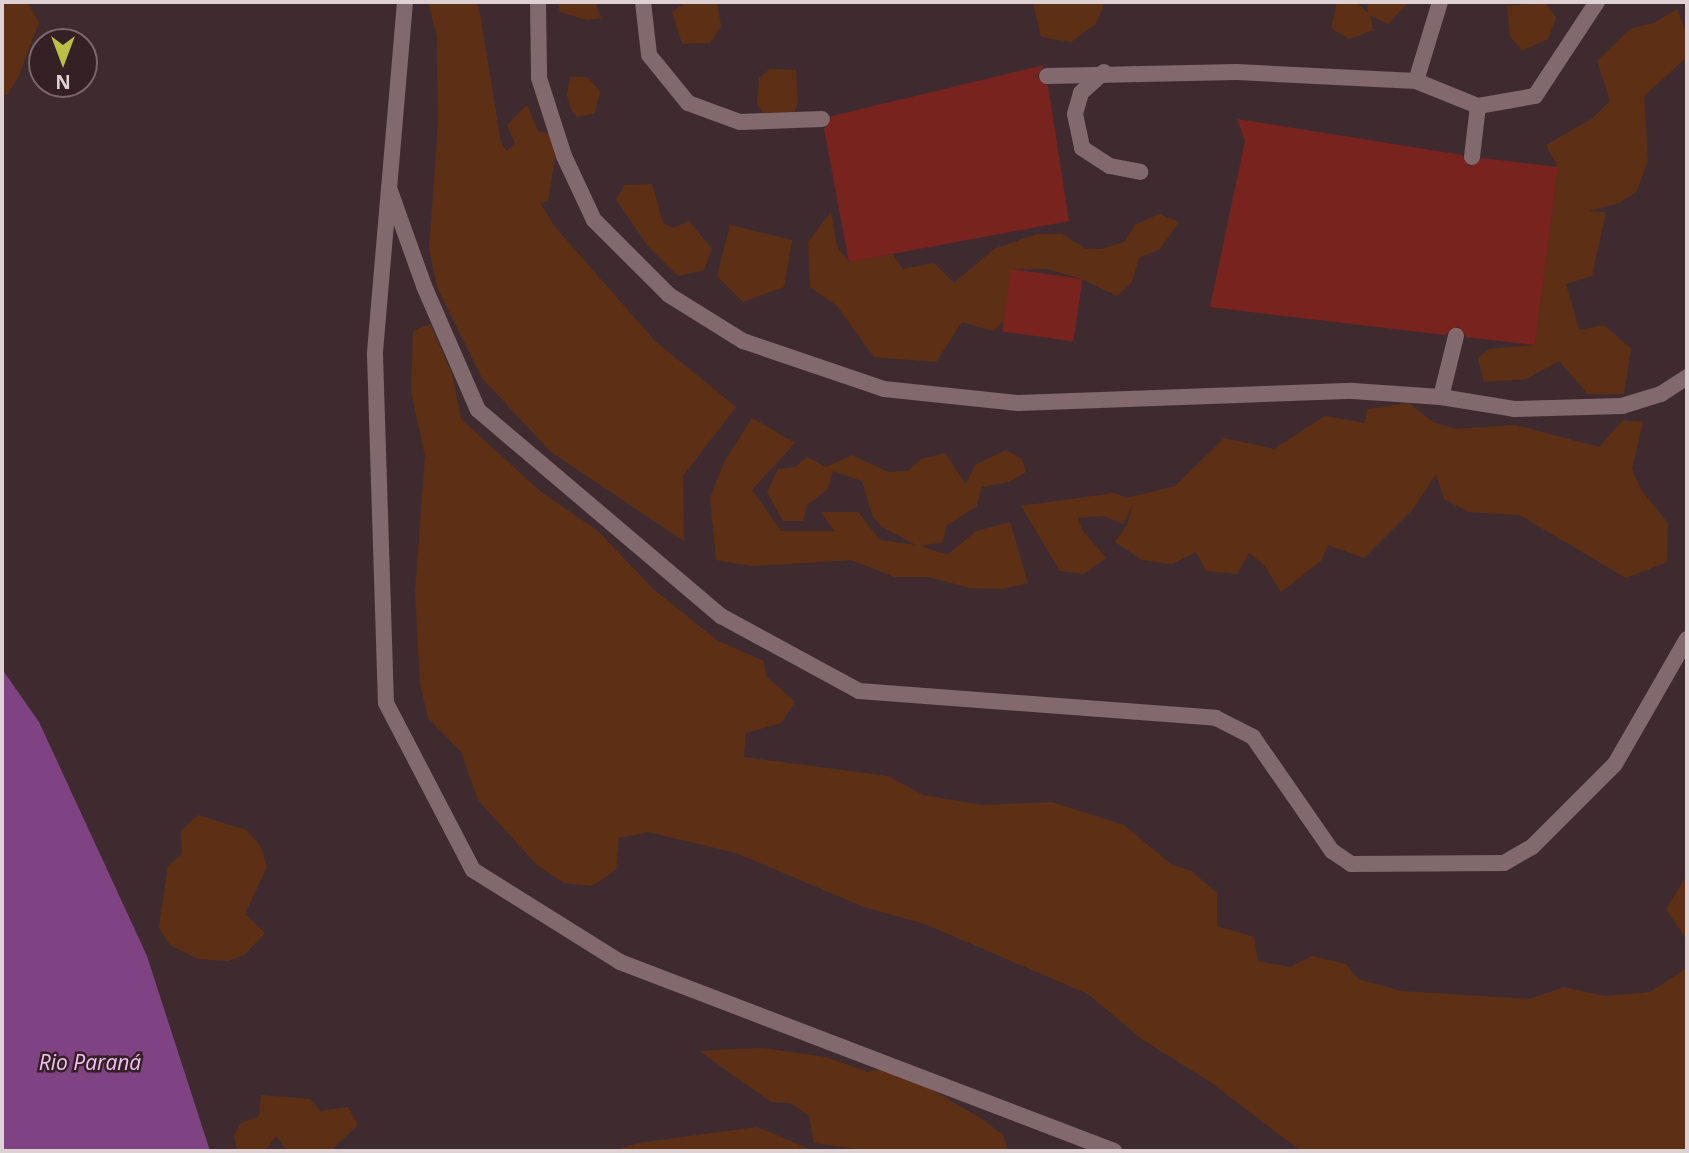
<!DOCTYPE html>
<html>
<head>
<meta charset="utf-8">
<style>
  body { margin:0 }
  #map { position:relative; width:1689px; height:1153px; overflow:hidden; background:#3f2b2f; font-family:"Open Sans",sans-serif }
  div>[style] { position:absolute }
  .green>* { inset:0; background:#5d3016 }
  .water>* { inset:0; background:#7f4384 }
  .building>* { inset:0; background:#79231e; transform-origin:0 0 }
  .lane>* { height:16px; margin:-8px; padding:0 8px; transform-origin:8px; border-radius:8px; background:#81696d }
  span { translate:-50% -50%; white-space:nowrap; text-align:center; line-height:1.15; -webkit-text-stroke:5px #352125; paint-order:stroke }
  .water-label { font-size:21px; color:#f2c0f6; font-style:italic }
  .frame { position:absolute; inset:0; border:4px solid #ded1d3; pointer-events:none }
  .north { position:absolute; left:28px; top:28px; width:70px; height:70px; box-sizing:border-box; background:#352125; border:2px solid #79676b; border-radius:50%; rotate:180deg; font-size:19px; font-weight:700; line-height:28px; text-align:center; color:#ded1d3 }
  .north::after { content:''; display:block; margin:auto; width:24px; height:32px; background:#bbc045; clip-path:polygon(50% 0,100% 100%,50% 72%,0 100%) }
</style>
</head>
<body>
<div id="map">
  <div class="green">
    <i style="clip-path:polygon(2px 2px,27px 2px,39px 22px,18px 78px,7px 95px,2px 95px)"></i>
    <i style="clip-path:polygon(428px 2px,474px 2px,479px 7px,501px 143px,507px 151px,515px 143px,507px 125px,527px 105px,538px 131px,558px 137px,548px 201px,540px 203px,555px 227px,655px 341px,736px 407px,683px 476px,684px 541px,551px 452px,482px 378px,437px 287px,429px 249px,438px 125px,437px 36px)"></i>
    <i style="clip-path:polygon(558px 2px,595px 2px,601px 18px,587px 20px,560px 12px)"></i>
    <i style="clip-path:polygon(686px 2px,717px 2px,721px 26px,710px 43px,682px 44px,672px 12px)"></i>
    <i style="clip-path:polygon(1033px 2px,1105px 2px,1096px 24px,1071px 42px,1041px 37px)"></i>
    <i style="clip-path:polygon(1337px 2px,1357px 3px,1368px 13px,1367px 2px,1409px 2px,1388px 24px,1370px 15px,1373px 30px,1349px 39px,1331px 28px)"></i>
    <i style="clip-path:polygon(1545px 3px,1556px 18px,1548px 39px,1522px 51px,1510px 36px,1507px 6px)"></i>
    <i style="clip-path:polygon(1677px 9px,1687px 35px,1687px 57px,1644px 96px,1648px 160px,1637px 191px,1619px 203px,1588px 211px,1606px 212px,1592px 276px,1566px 284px,1579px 330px,1604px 325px,1631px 349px,1624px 394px,1588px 394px,1559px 361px,1526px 379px,1484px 382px,1478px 358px,1489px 349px,1535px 345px,1558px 167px,1546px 145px,1593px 118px,1610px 101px,1597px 61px,1630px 29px,1654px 23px)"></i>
    <i style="clip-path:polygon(770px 69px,796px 70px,798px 103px,791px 120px,769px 121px,757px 104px,759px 78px)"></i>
    <i style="clip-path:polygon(570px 77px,587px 77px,600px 91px,595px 113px,577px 117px,571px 110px,567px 95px)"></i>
    <i style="clip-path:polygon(652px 184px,663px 223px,673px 228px,689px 221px,712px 249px,704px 270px,678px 276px,647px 245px,616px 199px,625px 185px)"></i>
    <i style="clip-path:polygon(831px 212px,837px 247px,849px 262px,892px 254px,903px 269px,934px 263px,954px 283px,994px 249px,1037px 234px,1062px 234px,1086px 249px,1101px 249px,1124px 242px,1135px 225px,1159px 214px,1179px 222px,1160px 249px,1139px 258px,1132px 282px,1117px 296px,1082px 279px,1047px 269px,1012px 269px,1014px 311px,993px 331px,962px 322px,936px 362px,874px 357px,837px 306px,810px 287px,808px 242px)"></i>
    <i style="clip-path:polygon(730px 225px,792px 240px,784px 287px,743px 302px,717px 276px)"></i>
    <i style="clip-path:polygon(430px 324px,452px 374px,461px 419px,541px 492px,598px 531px,653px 589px,718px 641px,764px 661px,766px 676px,795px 702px,781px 723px,746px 733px,744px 757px,888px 776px,923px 795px,982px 805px,1052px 802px,1124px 825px,1172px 865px,1191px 871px,1217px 893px,1217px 926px,1254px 937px,1258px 961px,1290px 967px,1312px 956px,1346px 964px,1358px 979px,1401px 991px,1530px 999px,1564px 987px,1605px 996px,1650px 992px,1687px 968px,1687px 1151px,1301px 1151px,1209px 1081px,1143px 1040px,1088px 994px,925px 924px,864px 907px,736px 853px,649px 832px,619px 838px,616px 870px,592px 886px,564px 883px,537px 865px,478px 800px,461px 752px,428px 718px,420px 683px,415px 592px,425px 456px,411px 391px,413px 331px)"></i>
    <i style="clip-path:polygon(1409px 403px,1433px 422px,1456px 429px,1515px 425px,1599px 447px,1623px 420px,1643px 422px,1632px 469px,1641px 490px,1668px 523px,1667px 562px,1626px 578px,1520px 515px,1469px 512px,1444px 499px,1436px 474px,1414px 508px,1364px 558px,1328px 545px,1322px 560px,1281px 592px,1264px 565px,1249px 553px,1237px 574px,1206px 571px,1196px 552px,1172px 564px,1142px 560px,1115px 542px,1127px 525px,1133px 504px,1123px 524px,1104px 516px,1078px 518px,1082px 530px,1106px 558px,1084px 574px,1060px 571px,1021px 506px,1114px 493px,1127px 498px,1175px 486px,1224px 438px,1274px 449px,1325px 416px,1365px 423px,1367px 409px)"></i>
    <i style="clip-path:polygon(752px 418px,795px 443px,752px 490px,781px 531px,834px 531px,821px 512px,858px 512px,880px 540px,916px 545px,882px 527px,873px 517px,862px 481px,833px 471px,828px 489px,807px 505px,803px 521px,783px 521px,767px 492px,778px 469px,795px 467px,807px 457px,826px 467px,852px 455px,888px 472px,908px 471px,921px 459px,945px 453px,966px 484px,975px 465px,1006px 450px,1022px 459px,1026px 472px,1009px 482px,981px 487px,977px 506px,947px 525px,943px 542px,920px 546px,947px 555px,976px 531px,1010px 522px,1028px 583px,1001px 589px,970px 588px,929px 577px,895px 577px,851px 560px,752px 566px,716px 560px,710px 498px,724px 462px)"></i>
    <i style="clip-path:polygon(198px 815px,246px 830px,261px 847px,267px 867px,245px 914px,265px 933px,244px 955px,228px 961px,198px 959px,170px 945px,159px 928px,168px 866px,182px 854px,181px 831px)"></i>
    <i style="clip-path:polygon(1687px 875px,1687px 940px,1666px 909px)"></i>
    <i style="clip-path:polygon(762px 1048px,826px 1057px,868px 1072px,891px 1066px,982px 1119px,1003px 1135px,1008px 1151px,871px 1151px,814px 1143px,809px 1116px,790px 1103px,771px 1102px,699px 1051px)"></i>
    <i style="clip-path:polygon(261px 1095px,310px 1099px,321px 1111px,348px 1107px,358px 1125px,330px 1151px,287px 1151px,276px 1136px,265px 1151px,237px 1151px,234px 1136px,241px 1123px,259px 1116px)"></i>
    <i style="clip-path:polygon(757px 1127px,814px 1151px,613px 1151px,638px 1143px)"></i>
  </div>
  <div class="water">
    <i style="clip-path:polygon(2px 669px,39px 722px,147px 956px,210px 1151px,2px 1151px)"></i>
  </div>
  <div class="building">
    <i style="clip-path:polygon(1044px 65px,1037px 77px,1048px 86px,1069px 221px,849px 262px,824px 129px,832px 116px)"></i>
    <i style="clip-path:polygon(1237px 119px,1462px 155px,1470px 167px,1482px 158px,1558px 167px,1535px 345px,1466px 337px,1458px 326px,1445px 335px,1210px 307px,1245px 141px)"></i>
    <i style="left:1011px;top:269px;width:72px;height:63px;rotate:8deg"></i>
  </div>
  <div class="lane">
    <i style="left:405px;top:2px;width:354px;rotate:94.9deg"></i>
    <i style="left:375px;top:355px;width:348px;rotate:88.2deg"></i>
    <i style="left:386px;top:703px;width:188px;rotate:62.5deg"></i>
    <i style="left:473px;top:870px;width:173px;rotate:32deg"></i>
    <i style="left:620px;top:962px;width:529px;rotate:20.94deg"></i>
    <i style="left:538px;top:2px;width:76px;rotate:89.2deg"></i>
    <i style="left:539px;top:78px;width:82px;rotate:72.2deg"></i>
    <i style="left:564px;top:156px;width:71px;rotate:64.9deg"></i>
    <i style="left:594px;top:220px;width:106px;rotate:45deg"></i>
    <i style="left:669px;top:295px;width:87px;rotate:31.9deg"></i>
    <i style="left:743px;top:341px;width:149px;rotate:18.8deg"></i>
    <i style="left:884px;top:389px;width:135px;rotate:6deg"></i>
    <i style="left:1018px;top:403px;width:335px;rotate:-2.1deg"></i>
    <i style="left:1353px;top:391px;width:88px;rotate:3.9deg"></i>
    <i style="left:1441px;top:397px;width:74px;rotate:9.3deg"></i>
    <i style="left:1514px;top:409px;width:108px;rotate:-1.6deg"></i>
    <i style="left:1622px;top:406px;width:41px;rotate:-17.1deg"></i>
    <i style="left:1661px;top:394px;width:31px;rotate:-33deg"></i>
    <i style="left:643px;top:2px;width:53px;rotate:83.5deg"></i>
    <i style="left:649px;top:55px;width:62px;rotate:50.9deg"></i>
    <i style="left:688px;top:103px;width:55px;rotate:20.1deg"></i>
    <i style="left:740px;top:122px;width:82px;rotate:-2.1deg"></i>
    <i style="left:1104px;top:72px;width:31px;rotate:138deg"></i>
    <i style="left:1081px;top:93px;width:22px;rotate:106deg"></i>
    <i style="left:1075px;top:114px;width:35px;rotate:78deg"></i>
    <i style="left:1082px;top:148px;width:33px;rotate:33deg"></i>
    <i style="left:1110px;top:166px;width:31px;rotate:11deg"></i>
    <i style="left:1047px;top:76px;width:190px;rotate:-1.2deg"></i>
    <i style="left:1237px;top:72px;width:179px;rotate:2.9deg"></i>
    <i style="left:1416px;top:81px;width:67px;rotate:22deg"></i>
    <i style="left:1478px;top:106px;width:58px;rotate:-10deg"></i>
    <i style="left:1535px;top:96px;width:113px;rotate:-56.6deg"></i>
    <i style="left:1416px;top:81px;width:83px;rotate:-73.1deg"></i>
    <i style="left:1472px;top:157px;width:51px;rotate:-83.3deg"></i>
    <i style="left:389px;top:188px;width:104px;rotate:70.3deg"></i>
    <i style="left:424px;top:286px;width:135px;rotate:66.5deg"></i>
    <i style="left:478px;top:410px;width:319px;rotate:40.3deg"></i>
    <i style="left:721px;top:616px;width:157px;rotate:28.5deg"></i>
    <i style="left:859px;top:691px;width:358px;rotate:4.3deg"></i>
    <i style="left:1216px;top:718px;width:42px;rotate:27.2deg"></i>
    <i style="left:1253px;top:737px;width:139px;rotate:55.3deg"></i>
    <i style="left:1332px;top:851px;width:23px;rotate:34deg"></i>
    <i style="left:1351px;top:864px;width:153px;rotate:-0.4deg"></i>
    <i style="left:1504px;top:863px;width:32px;rotate:-30deg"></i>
    <i style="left:1532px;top:847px;width:117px;rotate:-45deg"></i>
    <i style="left:1615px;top:764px;width:144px;rotate:-60.1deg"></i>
    <i style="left:1441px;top:397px;width:63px;rotate:-76.2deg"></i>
  </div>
  <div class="water-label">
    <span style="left:90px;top:1062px">Rio Paraná</span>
  </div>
  <div class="frame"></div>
  <div class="north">N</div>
</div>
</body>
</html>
